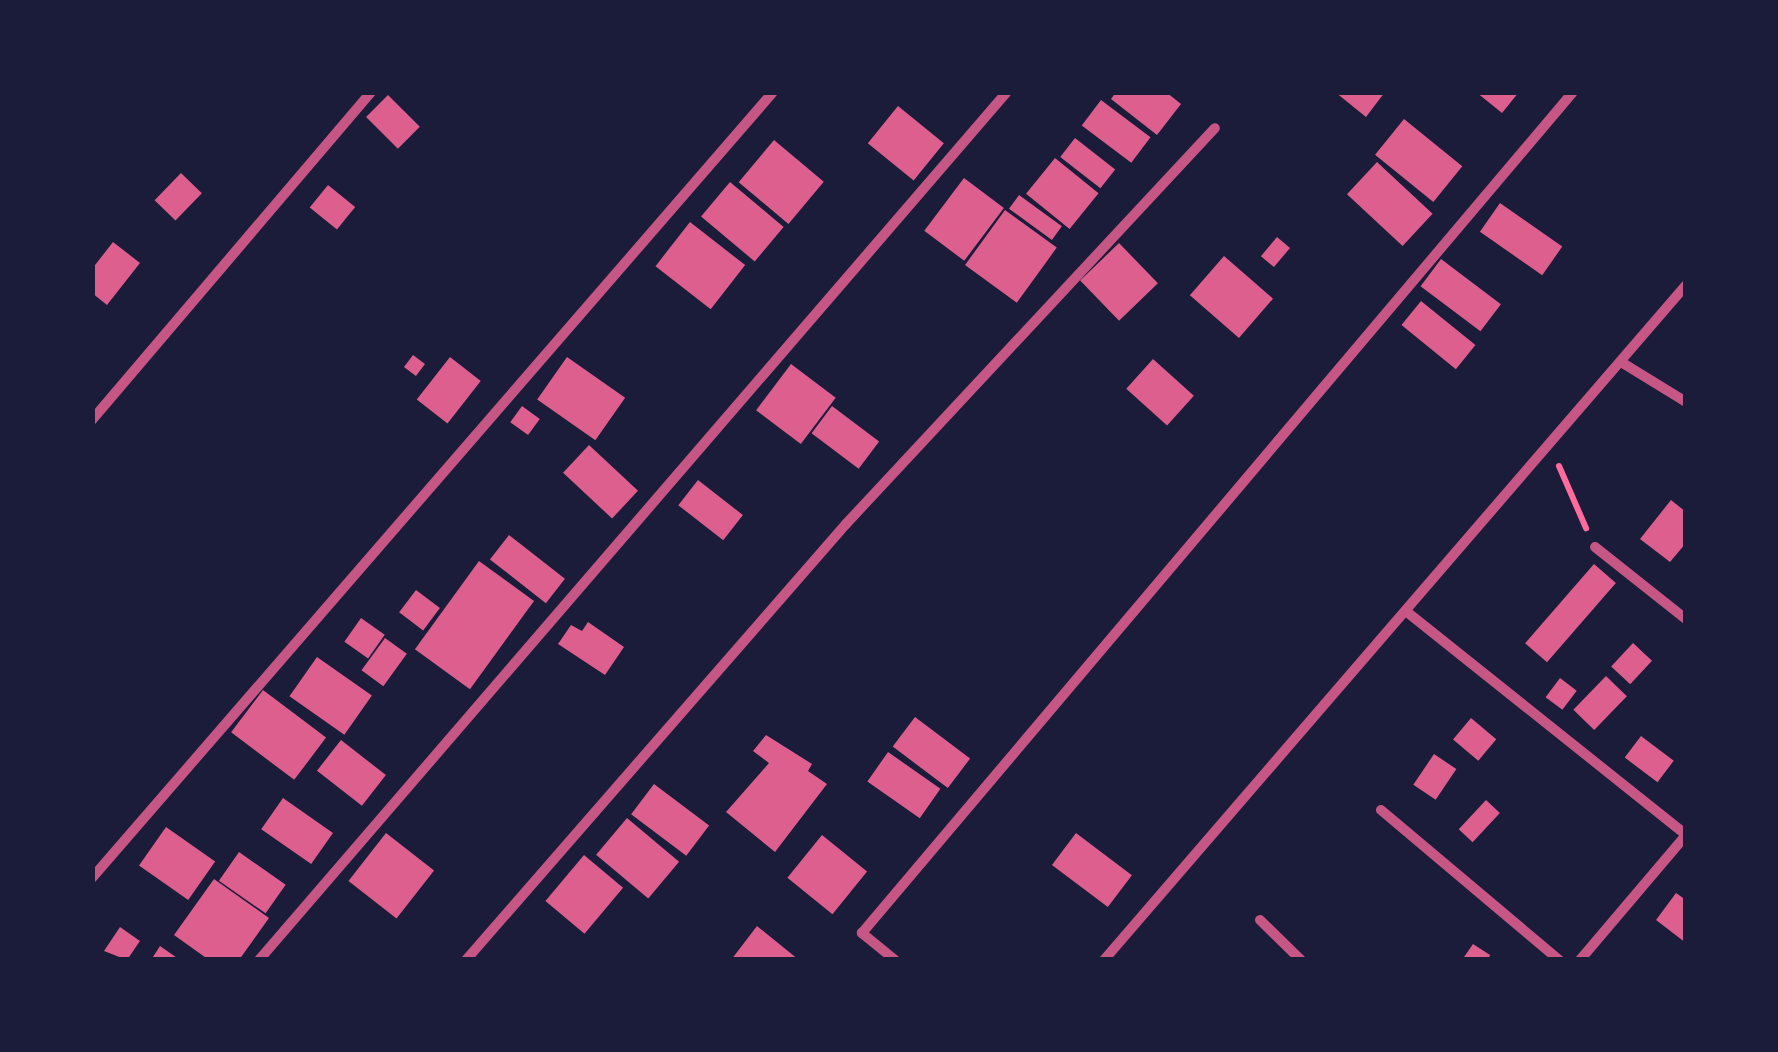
<!DOCTYPE html>
<html>
<head>
<meta charset="utf-8">
<style>
  body { margin:0 }
  #map { position:relative; width:1778px; height:1052px; overflow:hidden; background:#1b1b3a; font-family:"Nunito Sans",sans-serif }
  div>[style] { position:absolute }
  .building>* { inset:0; background:#dd5f8e; transform-origin:0 0 }
  .path>* { height:6px; margin:-3px; padding:0 3px; transform-origin:3px; border-radius:3px; background:#ff6b9d }
  .minor>* { height:10px; margin:-5px; padding:0 5px; transform-origin:5px; border-radius:5px; background:#c65784 }
  span { translate:-50% -50%; white-space:nowrap; text-align:center; line-height:1.15; -webkit-text-stroke:9px #1b1b3a; paint-order:stroke }
  .frame { position:absolute; inset:0; border:95px solid #1b1b3a; pointer-events:none }
</style>
</head>
<body>
<div id="map">
  <div class="building">
    <i style="clip-path:polygon(1116px 92px,1166px 92px,1181px 104px,1157px 135px,1111px 99px)"></i>
    <i style="clip-path:polygon(1335px 92px,1385px 92px,1366px 117px)"></i>
    <i style="clip-path:polygon(1476px 92px,1519px 92px,1502px 113px)"></i>
    <i style="left:388px;top:95px;width:45px;height:31px;rotate:45deg"></i>
    <i style="left:1101px;top:100px;width:62px;height:32px;rotate:37deg"></i>
    <i style="left:898px;top:106px;width:59px;height:48px;rotate:39deg"></i>
    <i style="left:1404px;top:119px;width:75px;height:46px;rotate:39deg"></i>
    <i style="left:1075px;top:138px;width:51px;height:24px;rotate:38deg"></i>
    <i style="left:774px;top:140px;width:65px;height:55px;rotate:40deg"></i>
    <i style="left:1055px;top:158px;width:56px;height:46px;rotate:39deg"></i>
    <i style="left:1377px;top:162px;width:76px;height:44px;rotate:43deg"></i>
    <i style="left:181px;top:173px;width:29px;height:38px;rotate:44deg"></i>
    <i style="left:964px;top:178px;width:50px;height:66px;rotate:37deg"></i>
    <i style="left:730px;top:182px;width:70px;height:45px;rotate:40deg"></i>
    <i style="left:328px;top:185px;width:35px;height:29px;rotate:39deg"></i>
    <i style="left:1019px;top:195px;width:53px;height:17px;rotate:36deg"></i>
    <i style="left:1500px;top:203px;width:76px;height:35px;rotate:35deg"></i>
    <i style="left:1005px;top:210px;width:64px;height:68px;rotate:36deg"></i>
    <i style="left:690px;top:222px;width:70px;height:56px;rotate:38deg"></i>
    <i style="left:1277px;top:237px;width:17px;height:25px;rotate:40deg"></i>
    <i style="clip-path:polygon(113px 242px,140px 263px,107px 305px,92px 293px,92px 269px)"></i>
    <i style="left:1119px;top:243px;width:56px;height:54px;rotate:46deg"></i>
    <i style="left:1224px;top:256px;width:65px;height:52px;rotate:41deg"></i>
    <i style="left:1441px;top:259px;width:75px;height:34px;rotate:37deg"></i>
    <i style="left:1421px;top:301px;width:70px;height:31px;rotate:39deg"></i>
    <i style="left:413px;top:355px;width:15px;height:15px;rotate:37deg"></i>
    <i style="left:450px;top:357px;width:39px;height:54px;rotate:38deg"></i>
    <i style="left:567px;top:357px;width:71px;height:52px;rotate:35deg"></i>
    <i style="left:1153px;top:359px;width:55px;height:40px;rotate:42deg"></i>
    <i style="left:791px;top:364px;width:56px;height:58px;rotate:37deg"></i>
    <i style="left:522px;top:406px;width:22px;height:20px;rotate:36deg"></i>
    <i style="left:832px;top:406px;width:59px;height:34px;rotate:37deg"></i>
    <i style="left:589px;top:445px;width:67px;height:38px;rotate:43deg"></i>
    <i style="left:698px;top:480px;width:57px;height:32px;rotate:38deg"></i>
    <i style="clip-path:polygon(1671px 500px,1686px 512px,1686px 543px,1670px 562px,1640px 539px)"></i>
    <i style="left:509px;top:535px;width:71px;height:31px;rotate:38deg"></i>
    <i style="left:479px;top:561px;width:68px;height:109px;rotate:36deg"></i>
    <i style="left:1594px;top:564px;width:29px;height:105px;rotate:41deg"></i>
    <i style="left:416px;top:590px;width:30px;height:28px;rotate:37deg"></i>
    <i style="left:361px;top:618px;width:29px;height:29px;rotate:35deg"></i>
    <i style="clip-path:polygon(588px 622px,624px 647px,605px 675px,558px 644px,571px 625px,582px 631px)"></i>
    <i style="left:385px;top:638px;width:27px;height:40px;rotate:36deg"></i>
    <i style="left:1633px;top:643px;width:26px;height:32px;rotate:43deg"></i>
    <i style="left:317px;top:657px;width:67px;height:48px;rotate:35deg"></i>
    <i style="left:1606px;top:676px;width:29px;height:47px;rotate:44deg"></i>
    <i style="left:1560px;top:678px;width:21px;height:24px;rotate:37deg"></i>
    <i style="left:263px;top:690px;width:79px;height:53px;rotate:37deg"></i>
    <i style="left:915px;top:717px;width:69px;height:37px;rotate:37deg"></i>
    <i style="left:1471px;top:718px;width:33px;height:28px;rotate:40deg"></i>
    <i style="clip-path:polygon(766px 735px,812px 764px,808px 771px,827px 784px,775px 852px,726px 812px,769px 763px,753px 751px)"></i>
    <i style="left:1641px;top:736px;width:41px;height:27px;rotate:37deg"></i>
    <i style="left:341px;top:740px;width:57px;height:39px;rotate:38deg"></i>
    <i style="left:888px;top:752px;width:64px;height:36px;rotate:35deg"></i>
    <i style="left:1434px;top:754px;width:27px;height:37px;rotate:34deg"></i>
    <i style="left:654px;top:784px;width:69px;height:38px;rotate:37deg"></i>
    <i style="left:283px;top:798px;width:61px;height:38px;rotate:35deg"></i>
    <i style="left:1486px;top:800px;width:19px;height:40px;rotate:43deg"></i>
    <i style="left:627px;top:818px;width:68px;height:48px;rotate:40deg"></i>
    <i style="left:166px;top:827px;width:60px;height:47px;rotate:35deg"></i>
    <i style="left:386px;top:833px;width:61px;height:61px;rotate:38deg"></i>
    <i style="left:1076px;top:833px;width:70px;height:40px;rotate:37deg"></i>
    <i style="left:822px;top:835px;width:58px;height:55px;rotate:39deg"></i>
    <i style="left:239px;top:852px;width:57px;height:35px;rotate:35deg"></i>
    <i style="left:584px;top:855px;width:51px;height:60px;rotate:40deg"></i>
    <i style="clip-path:polygon(214px 879px,269px 918px,239px 960px,209px 960px,174px 935px)"></i>
    <i style="clip-path:polygon(1676px 893px,1686px 900px,1686px 943px,1656px 920px)"></i>
    <i style="clip-path:polygon(757px 926px,799px 960px,731px 960px)"></i>
    <i style="clip-path:polygon(120px 927px,140px 941px,127px 960px,104px 951px)"></i>
    <i style="clip-path:polygon(1473px 944px,1490px 955px,1488px 960px,1462px 960px)"></i>
    <i style="clip-path:polygon(160px 946px,180px 960px,151px 960px)"></i>
  </div>
  <div class="path">
    <i style="left:1559px;top:466px;width:68px;rotate:66.5deg"></i>
  </div>
  <div class="minor">
    <i style="left:1621px;top:362px;width:76px;rotate:31.6deg"></i>
    <i style="left:92px;top:420px;width:431px;rotate:-49.6deg"></i>
    <i style="left:1595px;top:547px;width:116px;rotate:38.4deg"></i>
    <i style="left:1407px;top:612px;width:357px;rotate:38.6deg"></i>
    <i style="left:1381px;top:810px;width:233px;rotate:40.1deg"></i>
    <i style="left:92px;top:878px;width:1040px;rotate:-49.09deg"></i>
    <i style="left:1260px;top:920px;width:57px;rotate:44.3deg"></i>
    <i style="left:259px;top:960px;width:1146px;rotate:-49.25deg"></i>
    <i style="left:466px;top:960px;width:578px;rotate:-48.93deg"></i>
    <i style="left:846px;top:524px;width:541px;rotate:-47.02deg"></i>
    <i style="left:895px;top:960px;width:43px;rotate:-140.7deg"></i>
    <i style="left:862px;top:933px;width:1101px;rotate:-49.79deg"></i>
    <i style="left:1104px;top:960px;width:891px;rotate:-49.23deg"></i>
    <i style="left:1580px;top:960px;width:164px;rotate:-49.7deg"></i>
  </div>
  <div class="frame"></div>
</div>
</body>
</html>
